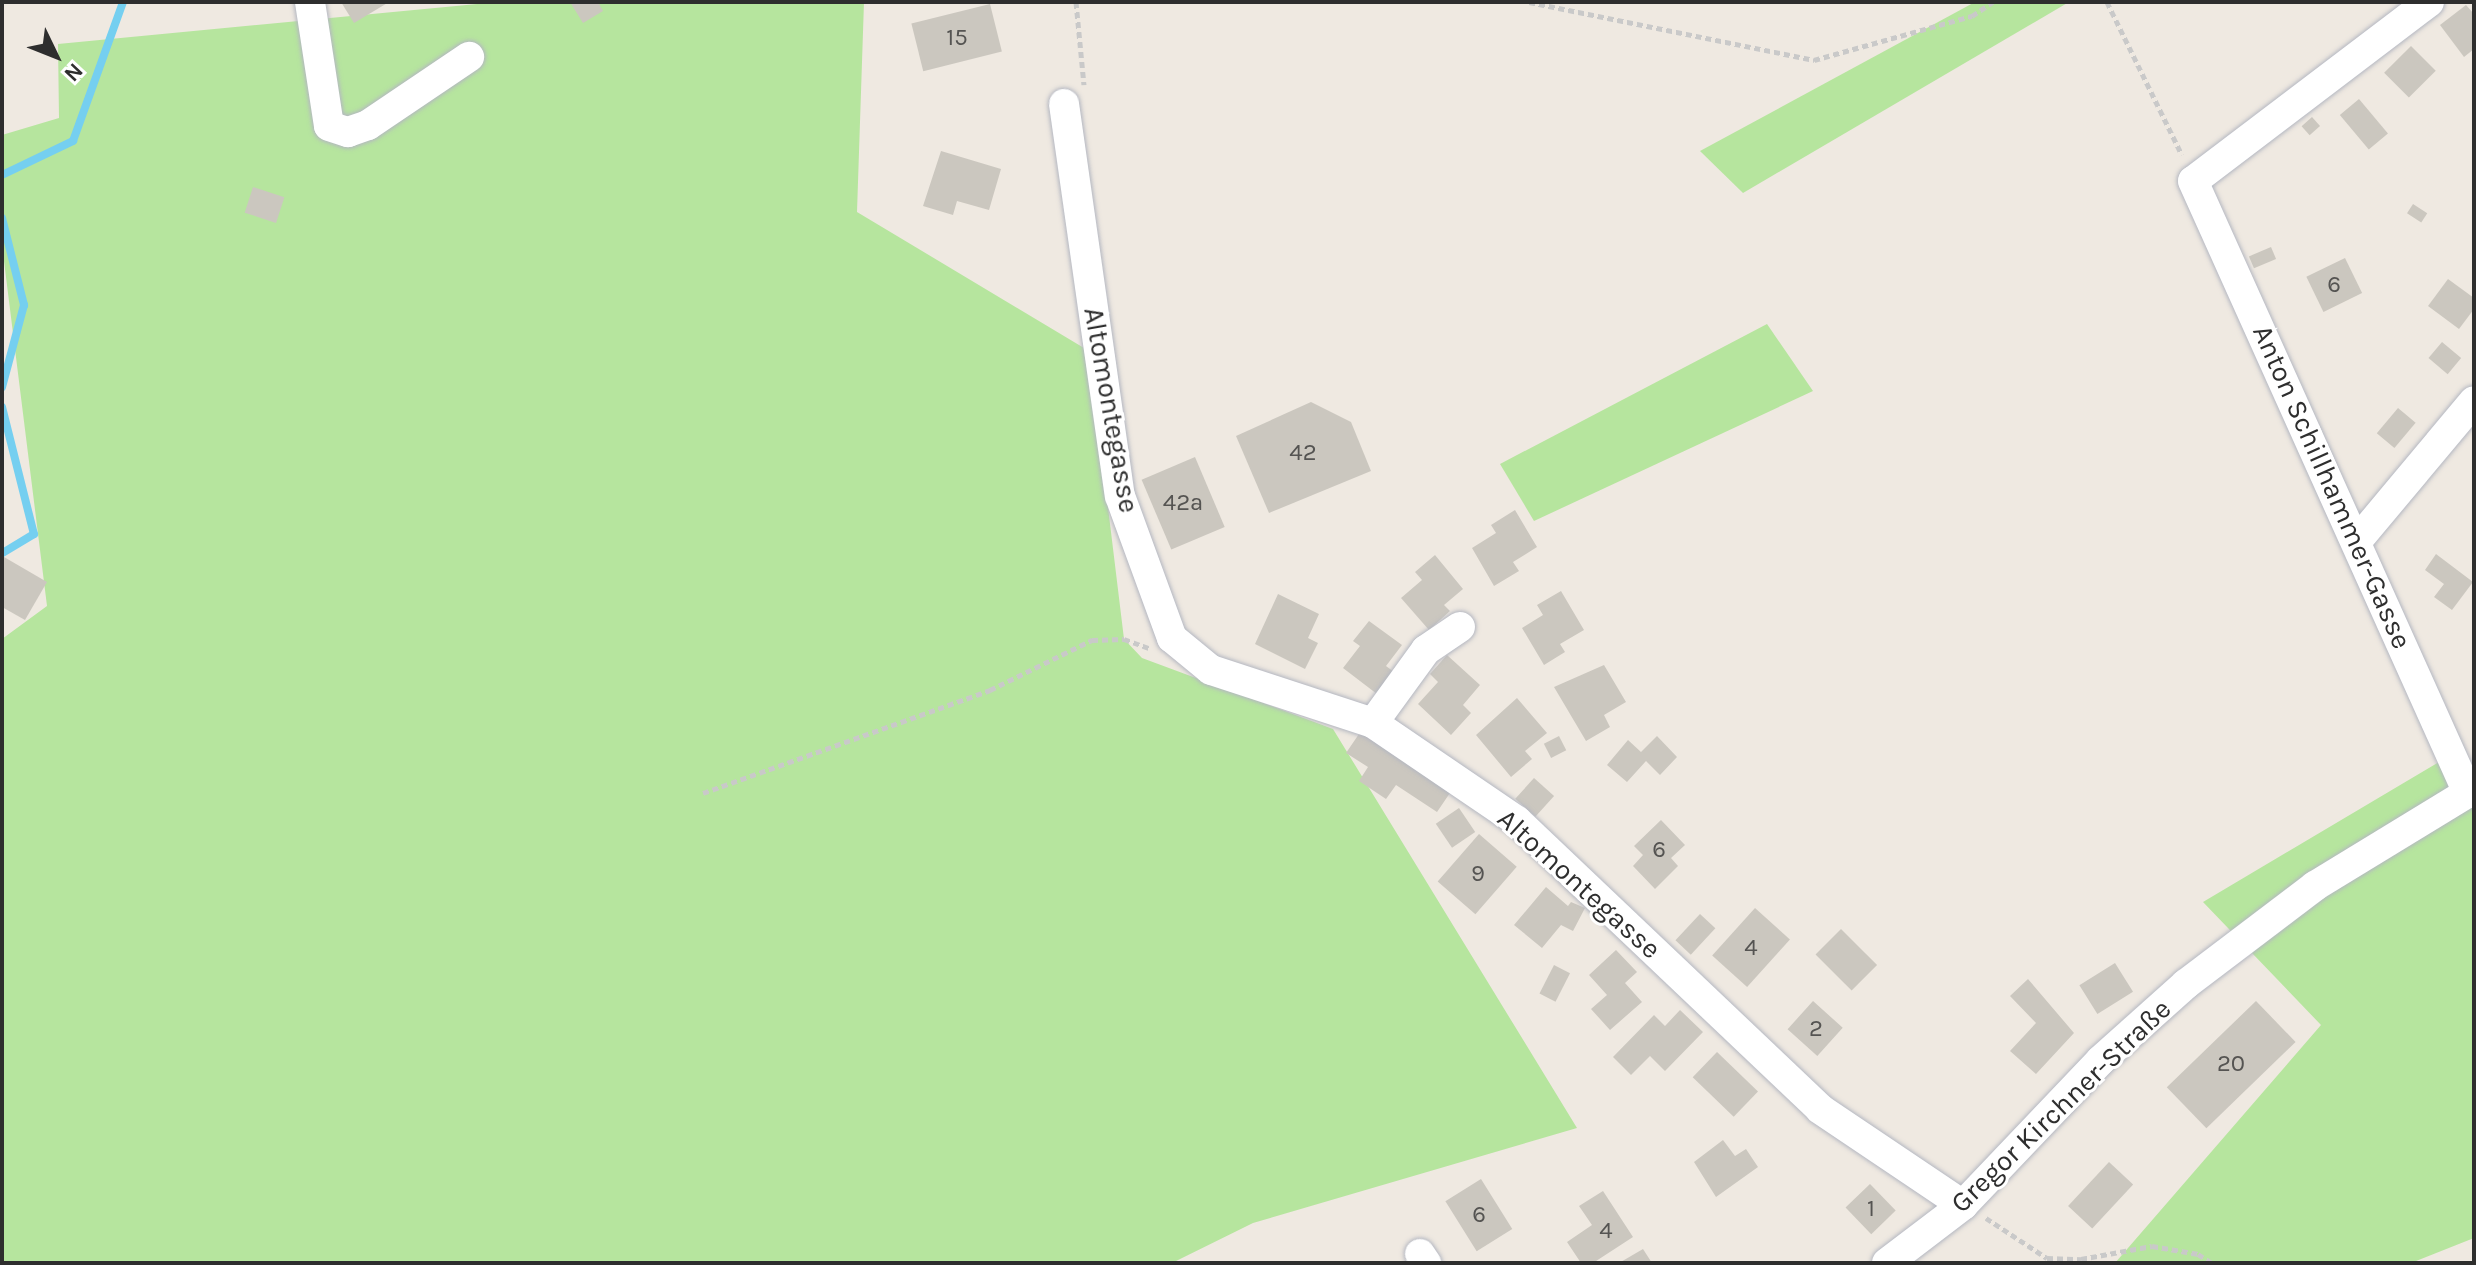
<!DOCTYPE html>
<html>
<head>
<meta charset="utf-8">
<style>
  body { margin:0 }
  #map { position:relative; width:2476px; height:1265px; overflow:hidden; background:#efe9e1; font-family:Karla,sans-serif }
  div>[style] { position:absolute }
  .green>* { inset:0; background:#b6e59e }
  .stream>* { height:8px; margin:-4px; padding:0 4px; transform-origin:4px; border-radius:4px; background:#75cff0 }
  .building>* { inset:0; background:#cbc7bf; transform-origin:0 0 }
  .path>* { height:5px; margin-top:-2.5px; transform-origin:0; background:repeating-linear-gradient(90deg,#c9c9c9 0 6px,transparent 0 10px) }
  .roads { filter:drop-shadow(0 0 2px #b4b7c1) drop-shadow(0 0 2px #b4b7c1) }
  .minor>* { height:30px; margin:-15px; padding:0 15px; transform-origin:15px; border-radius:15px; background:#fff }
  span { translate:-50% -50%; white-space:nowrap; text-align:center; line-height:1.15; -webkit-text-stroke:6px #fff; paint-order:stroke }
  .number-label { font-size:24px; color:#555452 }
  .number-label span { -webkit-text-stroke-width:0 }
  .street-label { font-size:28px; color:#2e2e2e }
  .frame { position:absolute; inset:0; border:4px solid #2e2e2e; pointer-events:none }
  .north { position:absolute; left:16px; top:16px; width:80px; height:80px; -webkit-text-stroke:6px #fff; paint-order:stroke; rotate:133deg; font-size:22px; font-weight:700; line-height:32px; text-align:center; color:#2e2e2e }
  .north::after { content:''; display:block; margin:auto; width:28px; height:36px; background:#2e2e2e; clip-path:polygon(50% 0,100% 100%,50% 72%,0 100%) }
</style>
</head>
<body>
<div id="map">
  <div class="green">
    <i style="clip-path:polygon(498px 2px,864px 2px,857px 212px,1089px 351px,1124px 639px,1142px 658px,1333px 729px,1577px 1128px,1253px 1223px,1172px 1263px,2px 1263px,2px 639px,47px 606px,2px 245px,2px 135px,59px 118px,58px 44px)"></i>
    <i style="clip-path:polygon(1975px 2px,2069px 2px,1743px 193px,1700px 151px)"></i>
    <i style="clip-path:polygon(1767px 324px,1813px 391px,1534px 521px,1500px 464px)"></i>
    <i style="clip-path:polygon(2439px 762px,2474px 803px,2474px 1238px,2411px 1263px,2115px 1263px,2321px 1025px,2203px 902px)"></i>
  </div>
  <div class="stream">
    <i style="left:2px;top:175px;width:79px;rotate:-25.6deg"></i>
    <i style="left:73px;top:141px;width:148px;rotate:-70.2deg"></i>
    <i style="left:2px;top:218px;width:90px;rotate:75.8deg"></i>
    <i style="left:24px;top:305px;width:85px;rotate:105deg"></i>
    <i style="left:2px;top:407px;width:131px;rotate:75.9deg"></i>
    <i style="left:34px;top:534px;width:37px;rotate:149deg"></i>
  </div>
  <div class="building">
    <i style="clip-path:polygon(341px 2px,389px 2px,354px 23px)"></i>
    <i style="clip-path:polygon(570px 2px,598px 2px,603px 11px,583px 23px)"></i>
    <i style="left:990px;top:4px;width:49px;height:81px;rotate:76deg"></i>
    <i style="clip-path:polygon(2466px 5px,2474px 14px,2474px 49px,2464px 57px,2440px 25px)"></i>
    <i style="left:2411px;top:46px;width:35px;height:38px;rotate:45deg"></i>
    <i style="left:2359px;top:99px;width:45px;height:25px;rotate:50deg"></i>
    <i style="left:2312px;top:117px;width:12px;height:14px;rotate:48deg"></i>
    <i style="clip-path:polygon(941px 151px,1001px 169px,989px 210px,957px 201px,953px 215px,923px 206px)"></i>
    <i style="left:253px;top:187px;width:33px;height:27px;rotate:18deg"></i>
    <i style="left:2413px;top:204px;width:17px;height:11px;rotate:33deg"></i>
    <i style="left:2271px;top:247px;width:13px;height:24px;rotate:67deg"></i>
    <i style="left:2345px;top:258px;width:39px;height:43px;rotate:64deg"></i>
    <i style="clip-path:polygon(2448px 279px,2474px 298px,2474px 309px,2459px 329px,2428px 306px)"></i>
    <i style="left:2442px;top:342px;width:25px;height:21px;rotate:40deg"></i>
    <i style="clip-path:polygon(1311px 402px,1351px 422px,1371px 471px,1269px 513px,1236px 436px)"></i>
    <i style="left:2398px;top:408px;width:23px;height:33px;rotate:40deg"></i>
    <i style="left:1195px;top:457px;width:76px;height:58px;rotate:67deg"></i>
    <i style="clip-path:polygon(1515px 510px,1537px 547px,1513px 562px,1519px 571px,1494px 586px,1472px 548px,1496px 533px,1491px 525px)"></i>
    <i style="clip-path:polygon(2436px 554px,2473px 582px,2452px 610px,2434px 597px,2444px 584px,2425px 570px)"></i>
    <i style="clip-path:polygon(1435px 555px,1463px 589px,1444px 605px,1450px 611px,1429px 630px,1401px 598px,1422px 580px,1415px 572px)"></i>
    <i style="clip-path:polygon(4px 557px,47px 582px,25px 620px,2px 607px)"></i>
    <i style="clip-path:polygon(1561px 591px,1584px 630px,1560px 644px,1565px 652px,1544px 665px,1522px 628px,1543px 615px,1537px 605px)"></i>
    <i style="clip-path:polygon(1278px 594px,1319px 614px,1308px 638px,1318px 643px,1305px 669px,1255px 644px)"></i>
    <i style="clip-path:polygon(1369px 621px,1402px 645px,1386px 666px,1394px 672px,1377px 694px,1343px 668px,1360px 646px,1353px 641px)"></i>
    <i style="clip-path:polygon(1447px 655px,1480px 685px,1463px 705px,1471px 713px,1451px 735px,1418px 704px,1438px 682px,1430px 674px)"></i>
    <i style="clip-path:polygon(1604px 665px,1626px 702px,1604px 715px,1610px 727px,1586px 741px,1554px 687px)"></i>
    <i style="clip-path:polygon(1517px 698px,1547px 733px,1525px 751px,1532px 759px,1511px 777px,1476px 735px)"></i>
    <i style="clip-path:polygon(1361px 731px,1452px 790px,1437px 812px,1396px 785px,1386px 799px,1359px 781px,1368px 767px,1346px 753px)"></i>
    <i style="left:1559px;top:736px;width:16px;height:17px;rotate:63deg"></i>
    <i style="clip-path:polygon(1657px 736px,1677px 757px,1660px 775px,1646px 761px,1627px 782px,1607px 765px,1628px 740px,1641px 752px)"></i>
    <i style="left:1534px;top:778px;width:27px;height:28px;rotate:42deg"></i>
    <i style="left:1459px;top:808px;width:29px;height:28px;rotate:56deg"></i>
    <i style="clip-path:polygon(1661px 820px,1685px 845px,1671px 858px,1678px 866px,1655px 889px,1633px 866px,1643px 855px,1634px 846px)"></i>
    <i style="left:1479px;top:834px;width:50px;height:63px;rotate:41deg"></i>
    <i style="clip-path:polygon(1546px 887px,1568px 906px,1571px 902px,1585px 908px,1573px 931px,1561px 925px,1542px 948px,1514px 925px)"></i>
    <i style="left:1755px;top:908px;width:47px;height:64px;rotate:42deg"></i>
    <i style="left:1700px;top:914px;width:21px;height:36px;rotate:43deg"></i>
    <i style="left:1841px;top:929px;width:51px;height:36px;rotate:45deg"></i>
    <i style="clip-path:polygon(1616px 950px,1637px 972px,1625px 983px,1642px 1002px,1610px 1030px,1591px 1009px,1607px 995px,1589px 975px)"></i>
    <i style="left:2115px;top:963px;width:34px;height:42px;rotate:58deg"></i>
    <i style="left:1554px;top:965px;width:18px;height:32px;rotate:27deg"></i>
    <i style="clip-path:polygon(2028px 979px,2074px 1033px,2036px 1074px,2010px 1051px,2036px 1023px,2010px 996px)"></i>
    <i style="left:1813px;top:1001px;width:40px;height:38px;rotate:42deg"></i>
    <i style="left:2256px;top:1001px;width:57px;height:124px;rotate:46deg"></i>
    <i style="clip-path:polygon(1680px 1010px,1703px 1032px,1665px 1071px,1650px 1056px,1631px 1075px,1613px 1057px,1654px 1015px,1665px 1026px)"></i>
    <i style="left:1717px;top:1052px;width:57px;height:35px;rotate:44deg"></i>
    <i style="clip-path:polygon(1723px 1140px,1735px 1156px,1746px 1149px,1758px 1167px,1716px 1197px,1694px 1162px)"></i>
    <i style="left:2109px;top:1162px;width:33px;height:60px;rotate:43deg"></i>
    <i style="left:1481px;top:1179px;width:59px;height:42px;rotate:58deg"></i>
    <i style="left:1870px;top:1184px;width:37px;height:34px;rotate:46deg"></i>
    <i style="clip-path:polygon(1603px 1191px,1633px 1237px,1593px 1263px,1581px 1263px,1567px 1242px,1592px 1225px,1579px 1206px)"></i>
    <i style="clip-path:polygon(1643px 1249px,1652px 1263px,1619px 1263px)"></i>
  </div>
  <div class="path">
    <i style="left:1076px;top:2px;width:83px;rotate:84.5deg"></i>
    <i style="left:1529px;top:2px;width:291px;rotate:11.5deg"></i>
    <i style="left:1814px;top:60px;width:164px;rotate:-15.6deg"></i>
    <i style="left:1972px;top:16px;width:25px;rotate:-34deg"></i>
    <i style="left:2107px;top:2px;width:170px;rotate:63.9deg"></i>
    <i style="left:703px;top:793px;width:305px;rotate:-19.7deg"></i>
    <i style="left:990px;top:690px;width:114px;rotate:-26.1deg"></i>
    <i style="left:1092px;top:640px;width:32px;rotate:-2deg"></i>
    <i style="left:1124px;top:639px;width:27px;rotate:20deg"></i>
    <i style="left:1986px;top:1218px;width:73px;rotate:33.3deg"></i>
    <i style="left:2047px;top:1258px;width:34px;rotate:2deg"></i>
    <i style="left:2081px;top:1259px;width:72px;rotate:-10.4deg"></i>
    <i style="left:2152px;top:1246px;width:47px;rotate:9.9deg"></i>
    <i style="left:2198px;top:1254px;width:17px;rotate:33deg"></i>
  </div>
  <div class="roads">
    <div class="minor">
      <i style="left:310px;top:2px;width:125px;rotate:81.3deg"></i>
      <i style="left:329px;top:126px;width:20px;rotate:18deg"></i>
      <i style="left:348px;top:132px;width:21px;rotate:-19deg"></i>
      <i style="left:368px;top:125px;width:122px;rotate:-34deg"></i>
      <i style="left:2429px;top:2px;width:296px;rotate:142.8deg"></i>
      <i style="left:2193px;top:181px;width:671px;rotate:65.8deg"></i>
      <i style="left:1064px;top:104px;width:396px;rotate:81.9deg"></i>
      <i style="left:1120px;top:496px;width:151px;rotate:69.9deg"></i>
      <i style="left:1172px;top:638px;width:50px;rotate:39.4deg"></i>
      <i style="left:1211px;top:670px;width:170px;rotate:18.1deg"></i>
      <i style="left:1373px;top:723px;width:174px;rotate:34.2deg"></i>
      <i style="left:1517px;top:821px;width:418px;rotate:43.5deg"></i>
      <i style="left:1820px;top:1109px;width:172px;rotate:33.9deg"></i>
      <i style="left:2357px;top:541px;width:182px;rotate:-50.1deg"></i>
      <i style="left:1373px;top:723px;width:90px;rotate:-54deg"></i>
      <i style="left:1426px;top:650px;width:41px;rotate:-34.1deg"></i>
      <i style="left:1420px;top:1254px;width:11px;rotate:56deg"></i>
      <i style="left:1887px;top:1263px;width:96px;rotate:-37.3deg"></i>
      <i style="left:1963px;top:1205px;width:200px;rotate:-46.4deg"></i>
      <i style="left:2101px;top:1060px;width:114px;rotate:-41.8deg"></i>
      <i style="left:2186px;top:984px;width:162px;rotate:-37.2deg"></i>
      <i style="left:2315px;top:886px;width:186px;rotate:-31.4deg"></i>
    </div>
  </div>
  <div class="number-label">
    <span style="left:957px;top:38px">15</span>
    <span style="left:2334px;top:285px">6</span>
    <span style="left:1303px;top:453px">42</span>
    <span style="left:1183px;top:503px">42a</span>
    <span style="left:1659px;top:850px">6</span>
    <span style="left:1478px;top:874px">9</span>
    <span style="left:1751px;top:948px">4</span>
    <span style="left:1816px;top:1029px">2</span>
    <span style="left:2231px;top:1064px">20</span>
    <span style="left:1871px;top:1209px">1</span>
    <span style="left:1479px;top:1215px">6</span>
    <span style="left:1606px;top:1231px">4</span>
  </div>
  <div class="street-label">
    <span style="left:1111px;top:410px;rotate:80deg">Altomontegasse</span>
    <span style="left:2332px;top:487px;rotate:66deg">Anton Schillhammer-Gasse</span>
    <span style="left:1579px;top:884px;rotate:42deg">Altomontegasse</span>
    <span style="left:2061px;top:1106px;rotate:-44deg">Gregor Kirchner-Straße</span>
  </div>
  <div class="frame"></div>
  <div class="north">N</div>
</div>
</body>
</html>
